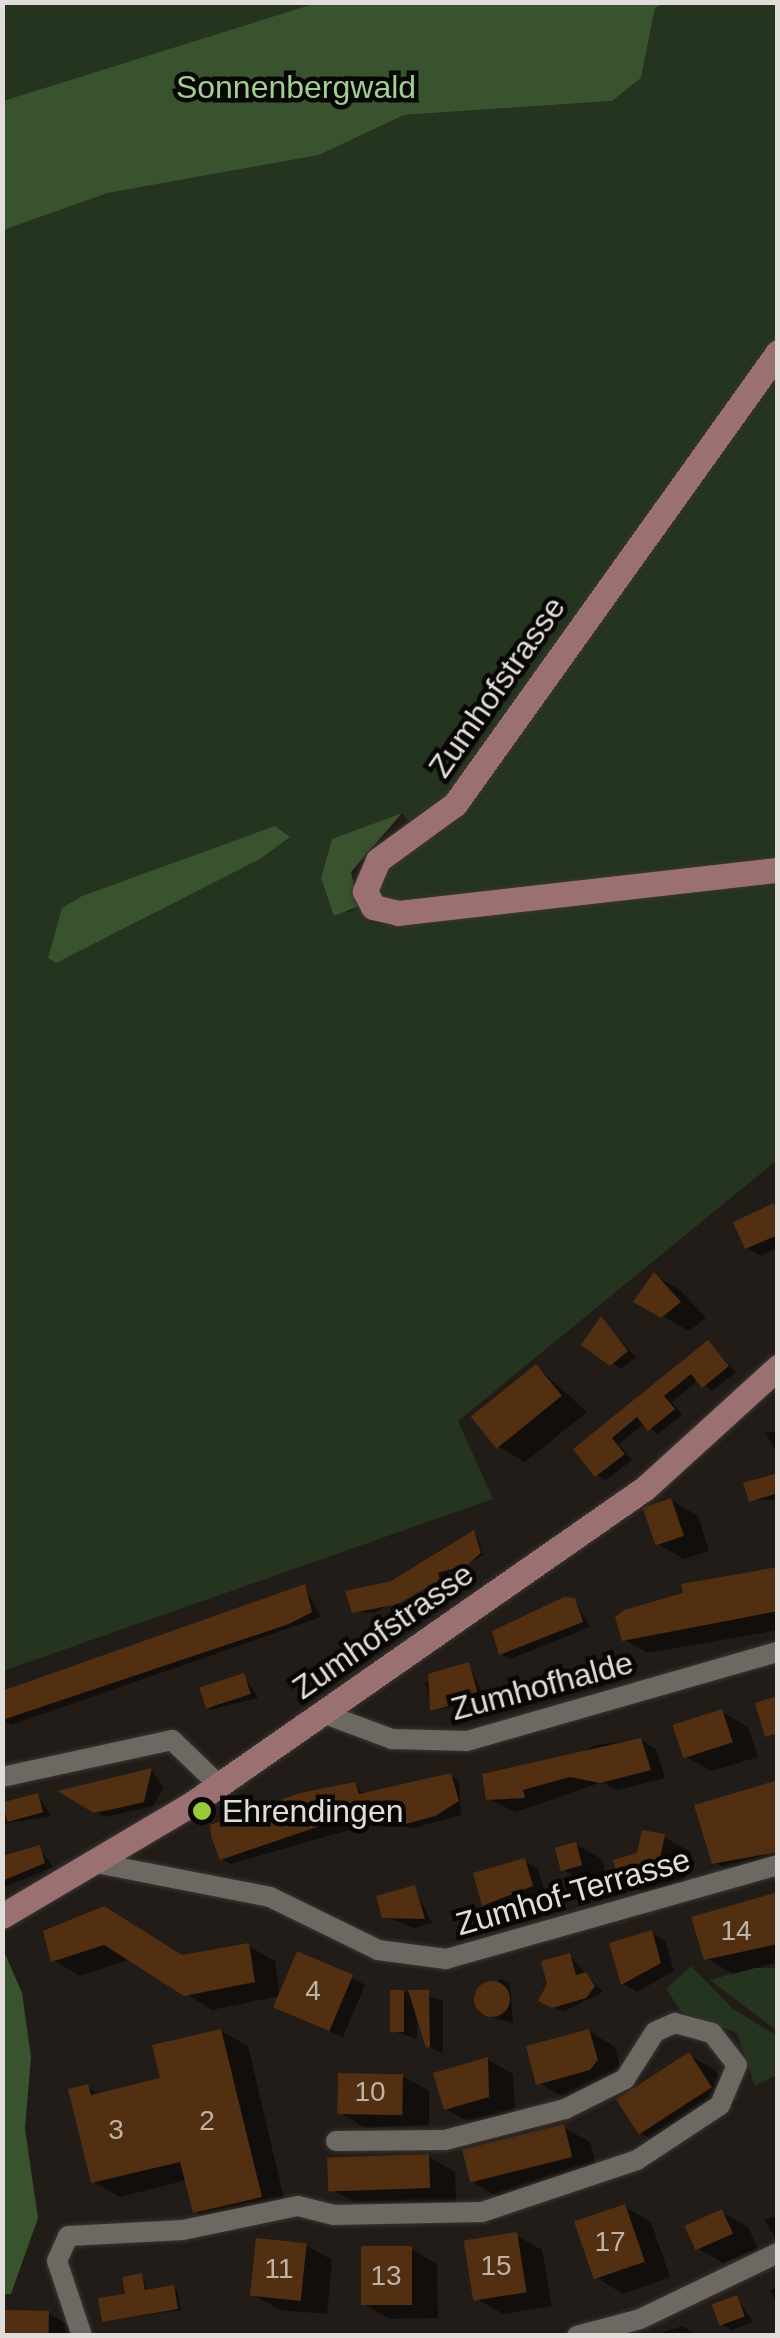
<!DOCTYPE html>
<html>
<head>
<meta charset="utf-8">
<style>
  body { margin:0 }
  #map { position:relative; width:780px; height:2338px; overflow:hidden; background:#211c18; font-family:Helvetica,sans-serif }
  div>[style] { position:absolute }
  .green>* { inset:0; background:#24341e }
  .forest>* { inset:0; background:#38532e }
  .shadow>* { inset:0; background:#0007 }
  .building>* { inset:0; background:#512f10; transform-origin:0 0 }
  .round { border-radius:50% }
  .roads { filter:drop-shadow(0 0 2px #3a3633) drop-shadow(0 0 2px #3a3633) }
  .street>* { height:20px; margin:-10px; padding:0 10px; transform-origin:10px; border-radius:10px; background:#6e6863 }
  .secondary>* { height:25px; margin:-12.5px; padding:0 12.5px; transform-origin:12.5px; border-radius:12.5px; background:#9a7170 }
  .dots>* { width:28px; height:28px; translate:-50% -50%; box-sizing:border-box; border:5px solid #090706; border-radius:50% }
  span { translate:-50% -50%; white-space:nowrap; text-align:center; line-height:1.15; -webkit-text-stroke:9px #090706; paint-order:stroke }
  .number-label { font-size:28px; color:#bcb2a8 }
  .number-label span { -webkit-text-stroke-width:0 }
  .park-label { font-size:32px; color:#a2ce91 }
  .street-label { font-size:32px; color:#e0ddda }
  .poi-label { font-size:32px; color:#e0ddda }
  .left { translate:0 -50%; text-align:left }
  .frame { position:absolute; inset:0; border:5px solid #e0ddda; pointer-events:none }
</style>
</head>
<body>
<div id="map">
  <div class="green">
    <i style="clip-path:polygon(665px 2px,777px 3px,777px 345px,469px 776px,413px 829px,402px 813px,332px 839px,321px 878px,348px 913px,359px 906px,368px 922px,397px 926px,777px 875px,777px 1160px,458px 1421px,493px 1499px,3px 1671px,2px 230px,108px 193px,319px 155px,404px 115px,612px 101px,641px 78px,655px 8px)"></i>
    <i style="clip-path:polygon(3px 3px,320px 3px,3px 101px)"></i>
    <i style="clip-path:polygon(777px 365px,777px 865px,381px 905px,374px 878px,457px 811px)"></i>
    <i style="clip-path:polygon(691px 1966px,732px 2008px,777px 2036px,777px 2075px,755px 2086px,737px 2033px,682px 2012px,666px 1989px)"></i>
    <i style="clip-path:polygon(753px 1968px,777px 1968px,777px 2031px,710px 1980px)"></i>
  </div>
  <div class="forest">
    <i style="clip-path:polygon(320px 2px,665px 3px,655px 8px,641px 78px,612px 101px,404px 115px,319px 155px,108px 193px,3px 230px,3px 101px)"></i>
    <i style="clip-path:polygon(402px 813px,351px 872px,359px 906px,334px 916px,321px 878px,332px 839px)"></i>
    <i style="clip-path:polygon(275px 826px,290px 837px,260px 859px,56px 963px,48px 958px,62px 908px,82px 896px)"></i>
    <i style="clip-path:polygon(3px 1949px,22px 1993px,31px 2057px,25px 2129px,38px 2218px,11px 2294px,2px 2294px)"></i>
  </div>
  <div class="shadow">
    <i style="clip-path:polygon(774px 1206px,778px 1248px,761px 1256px,747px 1248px)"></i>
    <i style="clip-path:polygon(654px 1275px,680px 1290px,706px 1318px,689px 1331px,636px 1301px)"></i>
    <i style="clip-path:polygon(601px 1320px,636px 1357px,621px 1369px,612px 1363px)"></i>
    <i style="clip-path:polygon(709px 1343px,736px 1372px,712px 1391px,698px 1380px,672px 1402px,682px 1415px,658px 1434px,645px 1423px,619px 1444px,632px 1460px,606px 1480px,597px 1475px,576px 1449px)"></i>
    <i style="clip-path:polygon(537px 1367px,587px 1412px,525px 1462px,499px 1447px)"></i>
    <i style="clip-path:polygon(778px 1431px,778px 1452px,777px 1452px,765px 1433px)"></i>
    <i style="clip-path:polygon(778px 1476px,778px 1500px,751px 1500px)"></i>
    <i style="clip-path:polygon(671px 1500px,698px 1516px,709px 1551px,684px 1559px,658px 1544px)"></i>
    <i style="clip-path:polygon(477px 1535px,483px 1555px,374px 1613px,354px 1611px)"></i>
    <i style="clip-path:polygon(778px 1570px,778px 1630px,648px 1653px,625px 1640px)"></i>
    <i style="clip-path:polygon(304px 1586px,321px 1617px,11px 1725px,2px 1720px,2px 1694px)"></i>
    <i style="clip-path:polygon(575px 1601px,590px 1627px,510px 1659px,501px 1654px)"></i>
    <i style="clip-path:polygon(469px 1665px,487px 1702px,433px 1710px,425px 1683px)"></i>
    <i style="clip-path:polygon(244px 1676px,258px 1698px,209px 1710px)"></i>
    <i style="clip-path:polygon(722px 1712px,748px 1727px,758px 1757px,711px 1771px,685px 1756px)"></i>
    <i style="clip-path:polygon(641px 1740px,656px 1749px,665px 1778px,617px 1790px,602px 1782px,516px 1812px,488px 1799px,596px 1745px)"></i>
    <i style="clip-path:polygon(152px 1771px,164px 1788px,153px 1806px,105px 1817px,63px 1792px)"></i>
    <i style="clip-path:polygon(451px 1776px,459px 1781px,461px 1815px,410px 1829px,394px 1817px,231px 1864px,222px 1859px,355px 1785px,365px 1795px)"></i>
    <i style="clip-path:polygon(778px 1783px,778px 1871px,741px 1878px,714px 1862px)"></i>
    <i style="clip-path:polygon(38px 1796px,51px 1816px,2px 1824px,2px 1803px)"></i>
    <i style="clip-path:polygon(664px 1837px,691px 1852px,684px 1885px,648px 1895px,621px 1880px)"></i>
    <i style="clip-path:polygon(575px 1844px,602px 1859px,607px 1880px,590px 1885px,564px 1870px)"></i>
    <i style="clip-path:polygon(39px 1848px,53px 1867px,2px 1888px,2px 1858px)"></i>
    <i style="clip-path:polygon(524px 1861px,538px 1869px,545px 1893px,498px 1912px,484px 1904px)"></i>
    <i style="clip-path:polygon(414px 1887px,432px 1923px,414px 1928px,384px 1916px)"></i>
    <i style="clip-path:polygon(778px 1895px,778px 1962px,733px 1974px,706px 1958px)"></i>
    <i style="clip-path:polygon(46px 1933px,183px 1957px,248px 1946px,275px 1961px,280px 1996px,212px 2010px,131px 1959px,80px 1976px,53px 1960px)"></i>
    <i style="clip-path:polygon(651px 1933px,665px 1941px,674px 1971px,637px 1992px,623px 1984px,612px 1945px)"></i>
    <i style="clip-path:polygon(569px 1955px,603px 1992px,563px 2012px,541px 2000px)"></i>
    <i style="clip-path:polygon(351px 1977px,365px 1985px,343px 2037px,290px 2014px)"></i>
    <i style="clip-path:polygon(502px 1979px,510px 1984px,513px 2023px,480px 2014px,474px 1993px)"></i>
    <i style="clip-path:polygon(404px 1992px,443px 2000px,443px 2054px,428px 2046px,417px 2016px,417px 2039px,393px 2031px)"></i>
    <i style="clip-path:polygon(221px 2031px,248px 2046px,287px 2211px,221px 2227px,195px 2212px,187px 2180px,120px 2197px,94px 2182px,88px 2087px,101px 2095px,163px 2080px)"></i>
    <i style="clip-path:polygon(589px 2031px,615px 2047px,623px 2076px,565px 2098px,539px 2083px)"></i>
    <i style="clip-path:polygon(689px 2055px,715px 2070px,736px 2103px,667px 2148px,640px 2133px,619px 2100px)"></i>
    <i style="clip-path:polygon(487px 2059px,513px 2074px,515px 2111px,472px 2124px,446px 2109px)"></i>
    <i style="clip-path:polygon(403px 2076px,429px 2091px,429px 2125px,366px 2128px,340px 2113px)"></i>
    <i style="clip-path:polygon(563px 2127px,590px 2142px,598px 2171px,500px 2198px,474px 2183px)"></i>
    <i style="clip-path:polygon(429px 2157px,455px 2172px,456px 2202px,356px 2203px,329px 2188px)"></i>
    <i style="clip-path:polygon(625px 2207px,651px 2222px,670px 2277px,623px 2294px,597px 2278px)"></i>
    <i style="clip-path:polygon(722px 2212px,748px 2227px,758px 2249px,723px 2263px,697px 2248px)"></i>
    <i style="clip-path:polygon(778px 2215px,778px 2243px,765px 2220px)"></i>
    <i style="clip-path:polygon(516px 2235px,542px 2250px,552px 2306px,503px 2314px,477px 2299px)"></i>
    <i style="clip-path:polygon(306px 2245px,332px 2260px,327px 2314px,280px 2310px,253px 2295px)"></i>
    <i style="clip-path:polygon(411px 2249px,437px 2264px,438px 2318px,390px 2319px,364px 2304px)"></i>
    <i style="clip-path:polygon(142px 2276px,148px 2292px,177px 2290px,181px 2310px,104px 2321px)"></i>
    <i style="clip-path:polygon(778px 2288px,778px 2307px,770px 2290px)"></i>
    <i style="clip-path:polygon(737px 2298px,753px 2322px,732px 2330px,723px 2325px)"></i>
    <i style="clip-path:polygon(48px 2313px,87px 2336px,2px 2336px)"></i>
    <i style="clip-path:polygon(682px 2326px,699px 2336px,652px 2336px)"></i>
  </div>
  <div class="building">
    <i style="clip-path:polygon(774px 1203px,778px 1235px,745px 1249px,733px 1222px)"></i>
    <i style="clip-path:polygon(654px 1272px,681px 1302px,661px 1318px,633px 1302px)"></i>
    <i style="clip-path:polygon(601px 1316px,628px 1351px,610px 1366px,581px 1345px)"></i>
    <i style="clip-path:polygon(708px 1340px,729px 1366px,702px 1388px,691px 1374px,664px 1396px,675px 1409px,648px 1431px,637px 1417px,612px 1438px,625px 1454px,595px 1477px,573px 1449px)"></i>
    <i style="left:536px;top:1364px;width:41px;height:84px;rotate:51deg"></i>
    <i style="clip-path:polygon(778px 1473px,778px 1493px,749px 1502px,743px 1483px)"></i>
    <i style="left:671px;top:1498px;width:40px;height:30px;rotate:71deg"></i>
    <i style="clip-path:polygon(474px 1530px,481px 1553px,468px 1564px,438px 1573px,440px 1580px,398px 1604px,352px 1613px,345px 1591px,391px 1581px)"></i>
    <i style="clip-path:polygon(778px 1567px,778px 1611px,622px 1641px,615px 1617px,624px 1610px,683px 1593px,681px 1584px)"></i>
    <i style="clip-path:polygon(305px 1584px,312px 1612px,289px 1624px,2px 1720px,2px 1691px)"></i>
    <i style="clip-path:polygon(564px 1597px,575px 1598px,583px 1622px,499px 1655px,492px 1631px)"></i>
    <i style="clip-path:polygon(469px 1662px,479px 1698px,430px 1711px,428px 1674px)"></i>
    <i style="left:244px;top:1673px;width:22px;height:47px;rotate:72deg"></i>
    <i style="clip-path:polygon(778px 1696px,778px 1733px,765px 1737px,755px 1703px)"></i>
    <i style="left:722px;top:1709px;width:35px;height:52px;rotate:72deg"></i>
    <i style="clip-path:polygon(641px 1738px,651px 1770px,600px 1783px,570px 1777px,523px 1790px,525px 1798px,486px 1800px,482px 1774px)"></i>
    <i style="clip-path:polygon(152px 1768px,144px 1802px,118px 1808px,94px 1813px,57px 1791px)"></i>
    <i style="clip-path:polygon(451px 1773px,459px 1801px,435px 1816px,399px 1826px,386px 1812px,320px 1826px,220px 1860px,211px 1836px,210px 1825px,300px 1793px,355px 1782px,359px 1794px)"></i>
    <i style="clip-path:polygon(778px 1780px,778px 1852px,712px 1864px,694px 1805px)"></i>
    <i style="left:38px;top:1793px;width:20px;height:37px;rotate:75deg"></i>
    <i style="clip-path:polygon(642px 1830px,665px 1834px,658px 1870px,619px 1881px,613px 1860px,637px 1853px)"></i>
    <i style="left:576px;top:1842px;width:24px;height:22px;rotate:75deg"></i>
    <i style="clip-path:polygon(40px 1845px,45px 1863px,2px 1881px,2px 1856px)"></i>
    <i style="clip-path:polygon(525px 1858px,533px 1886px,482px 1906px,473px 1873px)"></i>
    <i style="clip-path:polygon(415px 1885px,425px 1919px,382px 1918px,376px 1896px)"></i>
    <i style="clip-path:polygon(778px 1892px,778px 1944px,704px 1960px,691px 1917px)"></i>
    <i style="clip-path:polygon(104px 1906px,182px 1955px,249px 1943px,255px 1982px,184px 1996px,104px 1945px,51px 1962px,43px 1931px)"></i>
    <i style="clip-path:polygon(652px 1930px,661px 1963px,621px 1985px,609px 1943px)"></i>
    <i style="left:297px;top:1951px;width:61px;height:61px;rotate:23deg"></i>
    <i style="clip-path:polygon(570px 1953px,576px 1975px,586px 1972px,595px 1986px,586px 1998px,552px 2008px,538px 2001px,547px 1984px,541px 1961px)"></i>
    <i class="round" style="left:474px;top:1981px;width:36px;height:36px"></i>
    <i style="left:390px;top:1990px;width:14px;height:42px"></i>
    <i style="clip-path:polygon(408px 1990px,429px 1990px,430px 2047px,426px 2048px)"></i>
    <i style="clip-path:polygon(221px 2029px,262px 2197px,193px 2213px,180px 2162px,91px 2183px,68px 2089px,88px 2084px,91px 2095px,160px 2078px,152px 2045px)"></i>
    <i style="clip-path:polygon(589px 2029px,598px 2060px,590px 2070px,536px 2085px,526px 2046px)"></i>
    <i style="left:689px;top:2052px;width:42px;height:87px;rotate:57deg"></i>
    <i style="clip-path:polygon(488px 2057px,489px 2097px,444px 2110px,433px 2073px)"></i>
    <i style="left:338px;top:2073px;width:65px;height:41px;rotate:1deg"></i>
    <i style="left:564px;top:2124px;width:34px;height:105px;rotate:76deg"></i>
    <i style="left:429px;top:2154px;width:34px;height:102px;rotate:88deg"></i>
    <i style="left:625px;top:2204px;width:61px;height:54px;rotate:71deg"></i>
    <i style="left:722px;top:2209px;width:27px;height:41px;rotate:66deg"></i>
    <i style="left:517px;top:2232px;width:61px;height:54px;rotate:81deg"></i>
    <i style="left:256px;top:2238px;width:51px;height:58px;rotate:6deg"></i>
    <i style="left:412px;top:2246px;width:59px;height:51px;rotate:90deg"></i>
    <i style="clip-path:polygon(142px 2273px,145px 2290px,174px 2285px,178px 2309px,102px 2322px,98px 2298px,125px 2294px,122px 2277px)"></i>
    <i style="left:737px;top:2295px;width:23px;height:27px;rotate:70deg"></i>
    <i style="left:2px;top:2310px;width:47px;height:26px;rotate:1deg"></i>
  </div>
  <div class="roads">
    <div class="street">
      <i style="left:322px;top:1713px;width:75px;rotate:20.4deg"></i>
      <i style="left:392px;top:1739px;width:75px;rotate:1.5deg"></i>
      <i style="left:467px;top:1741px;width:323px;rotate:-16deg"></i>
      <i style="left:2px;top:1777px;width:174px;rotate:-12.3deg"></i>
      <i style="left:172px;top:1740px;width:65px;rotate:43.8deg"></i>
      <i style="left:101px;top:1864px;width:172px;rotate:11deg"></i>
      <i style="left:270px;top:1897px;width:120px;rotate:26.1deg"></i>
      <i style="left:378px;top:1950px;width:69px;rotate:7.5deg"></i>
      <i style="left:446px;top:1959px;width:345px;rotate:-15.8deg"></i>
      <i style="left:82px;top:2336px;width:79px;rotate:-108.4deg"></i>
      <i style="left:57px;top:2261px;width:27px;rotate:-66deg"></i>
      <i style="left:68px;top:2236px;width:115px;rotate:-3deg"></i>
      <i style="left:183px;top:2230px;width:117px;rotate:-11.8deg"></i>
      <i style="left:298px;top:2206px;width:36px;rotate:14deg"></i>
      <i style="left:333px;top:2215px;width:149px;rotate:-1.2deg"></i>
      <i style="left:482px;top:2212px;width:163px;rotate:-18.5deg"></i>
      <i style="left:637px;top:2160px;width:100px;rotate:-33.5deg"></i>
      <i style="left:720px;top:2105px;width:43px;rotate:-67deg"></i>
      <i style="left:737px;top:2065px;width:41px;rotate:-128deg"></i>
      <i style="left:712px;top:2033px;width:38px;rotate:-165deg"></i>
      <i style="left:675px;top:2023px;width:22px;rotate:156deg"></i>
      <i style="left:655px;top:2032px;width:56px;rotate:122.6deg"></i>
      <i style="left:625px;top:2079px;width:67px;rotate:153.4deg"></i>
      <i style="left:565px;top:2109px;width:124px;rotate:165.5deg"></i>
      <i style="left:445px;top:2140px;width:109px;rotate:179.5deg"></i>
      <i style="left:577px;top:2336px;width:65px;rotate:-15.1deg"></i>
      <i style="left:640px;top:2319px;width:153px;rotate:-25.6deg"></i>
    </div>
    <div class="secondary">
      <i style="left:778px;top:352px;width:556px;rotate:125.55deg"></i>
      <i style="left:455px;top:804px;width:95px;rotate:144deg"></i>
      <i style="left:378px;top:860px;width:34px;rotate:113deg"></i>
      <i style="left:365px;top:891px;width:18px;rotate:63deg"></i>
      <i style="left:373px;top:907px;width:26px;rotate:13deg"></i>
      <i style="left:398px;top:913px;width:382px;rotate:-6.5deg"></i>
      <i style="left:2px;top:1916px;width:222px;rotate:-30.6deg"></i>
      <i style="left:193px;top:1803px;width:551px;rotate:-34.87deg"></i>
      <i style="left:645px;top:1488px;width:180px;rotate:-42.3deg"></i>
    </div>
  </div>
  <div class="dots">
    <i style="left:202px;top:1811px;background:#99cb36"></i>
  </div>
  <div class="number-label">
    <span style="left:736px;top:1931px">14</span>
    <span style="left:313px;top:1991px">4</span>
    <span style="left:370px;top:2092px">10</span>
    <span style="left:207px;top:2121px">2</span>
    <span style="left:116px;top:2130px">3</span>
    <span style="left:610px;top:2242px">17</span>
    <span style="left:496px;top:2266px">15</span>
    <span style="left:279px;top:2269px">11</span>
    <span style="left:386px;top:2276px">13</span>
  </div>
  <div class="park-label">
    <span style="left:296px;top:87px">Sonnenbergwald</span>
  </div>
  <div class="street-label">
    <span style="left:497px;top:687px;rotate:-55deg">Zumhofstrasse</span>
    <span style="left:383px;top:1631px;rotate:-35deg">Zumhofstrasse</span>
    <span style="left:542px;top:1686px;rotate:-15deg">Zumhofhalde</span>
    <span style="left:573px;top:1892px;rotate:-16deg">Zumhof-Terrasse</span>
  </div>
  <div class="poi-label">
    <span class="left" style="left:222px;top:1811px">Ehrendingen</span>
  </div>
  <div class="frame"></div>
</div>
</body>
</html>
